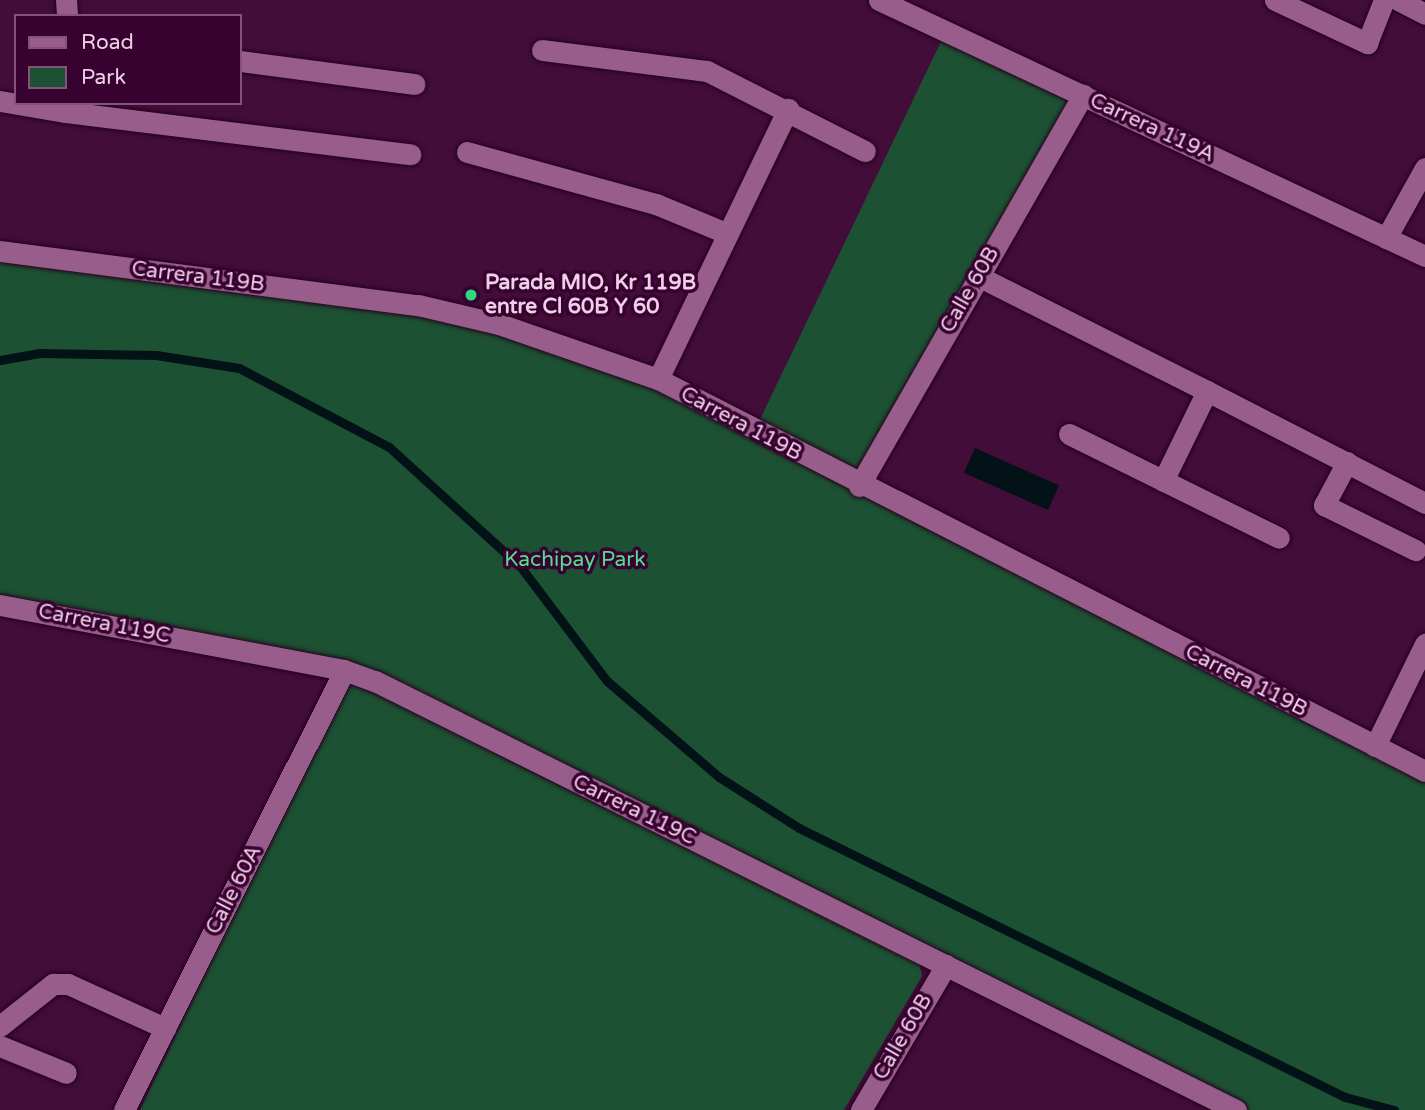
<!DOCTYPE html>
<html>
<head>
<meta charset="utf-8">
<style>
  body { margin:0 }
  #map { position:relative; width:1425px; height:1110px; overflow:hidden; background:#430d3a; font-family:"Varela Round",sans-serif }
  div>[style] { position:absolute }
  .green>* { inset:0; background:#1d5133 }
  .water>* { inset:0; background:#021216; transform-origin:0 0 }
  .stream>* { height:9px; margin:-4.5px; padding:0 4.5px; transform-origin:4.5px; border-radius:4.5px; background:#021216 }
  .roads { filter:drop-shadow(0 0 2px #23001d) drop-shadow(0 0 2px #23001d) }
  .minor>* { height:21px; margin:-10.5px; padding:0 10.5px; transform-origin:10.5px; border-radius:10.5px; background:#995d8c }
  .dots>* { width:19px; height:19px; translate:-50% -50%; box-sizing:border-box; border:4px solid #370230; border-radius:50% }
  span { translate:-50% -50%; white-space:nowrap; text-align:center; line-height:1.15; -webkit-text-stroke:7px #370230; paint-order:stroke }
  .street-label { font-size:21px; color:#f0cfe8 }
  .poi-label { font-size:21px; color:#f0cfe8; font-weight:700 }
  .left { translate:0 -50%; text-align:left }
  .park-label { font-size:21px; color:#55dc90 }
  .legend { position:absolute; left:14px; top:14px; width:228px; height:91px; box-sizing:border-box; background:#370230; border:2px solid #81547a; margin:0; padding:9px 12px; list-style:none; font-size:21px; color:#f0cfe8 }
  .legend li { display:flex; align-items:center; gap:14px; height:35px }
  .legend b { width:35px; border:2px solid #81547a }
</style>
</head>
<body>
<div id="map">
  <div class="green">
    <i style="clip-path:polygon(946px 31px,1083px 95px,859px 486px,1425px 771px,1425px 1110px,1236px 1110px,375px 681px,0 605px,0 251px,418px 305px,658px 379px,754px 432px)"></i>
    <i style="clip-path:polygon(356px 680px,919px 962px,922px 976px,844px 1110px,140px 1110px,342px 687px)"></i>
  </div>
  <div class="water">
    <i style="left:975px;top:448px;width:92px;height:27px;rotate:24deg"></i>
  </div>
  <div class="stream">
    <i style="left:0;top:360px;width:40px;rotate:-10deg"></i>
    <i style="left:39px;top:353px;width:117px;rotate:1deg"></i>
    <i style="left:156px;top:355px;width:84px;rotate:8.9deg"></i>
    <i style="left:239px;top:368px;width:170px;rotate:27.8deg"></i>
    <i style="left:389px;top:447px;width:177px;rotate:42.3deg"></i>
    <i style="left:520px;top:566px;width:144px;rotate:52.9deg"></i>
    <i style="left:607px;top:681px;width:148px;rotate:40.6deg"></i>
    <i style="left:719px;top:777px;width:95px;rotate:32.5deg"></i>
    <i style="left:799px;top:828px;width:609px;rotate:26.23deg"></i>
    <i style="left:1345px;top:1097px;width:51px;rotate:14.9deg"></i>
  </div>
  <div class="roads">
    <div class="minor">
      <i style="left:66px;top:0;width:16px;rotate:86deg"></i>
      <i style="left:879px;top:0;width:603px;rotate:25.12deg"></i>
      <i style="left:1275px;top:0;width:102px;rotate:25.1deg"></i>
      <i style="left:1367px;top:43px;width:46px;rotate:-68.4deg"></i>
      <i style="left:1398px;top:0;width:30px;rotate:27deg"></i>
      <i style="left:542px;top:50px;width:166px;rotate:7.3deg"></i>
      <i style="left:707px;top:71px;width:177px;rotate:26.9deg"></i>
      <i style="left:240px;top:61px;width:176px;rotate:7.5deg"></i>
      <i style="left:0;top:101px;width:67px;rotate:9.5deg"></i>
      <i style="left:66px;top:103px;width:9px;rotate:90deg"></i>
      <i style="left:66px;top:112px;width:347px;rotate:7deg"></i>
      <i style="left:467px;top:152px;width:196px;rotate:15.4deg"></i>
      <i style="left:656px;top:204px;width:76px;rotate:22.5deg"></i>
      <i style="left:1386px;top:238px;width:80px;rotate:-60.9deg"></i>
      <i style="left:0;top:251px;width:421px;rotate:7.4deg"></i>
      <i style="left:418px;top:305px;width:83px;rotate:13.2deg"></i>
      <i style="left:499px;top:324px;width:168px;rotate:19.1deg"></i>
      <i style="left:658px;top:379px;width:861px;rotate:27.07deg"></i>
      <i style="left:978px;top:276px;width:256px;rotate:26.7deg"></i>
      <i style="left:1207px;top:391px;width:100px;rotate:116.1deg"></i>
      <i style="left:658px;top:379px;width:300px;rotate:-64.3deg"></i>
      <i style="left:1207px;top:391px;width:245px;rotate:27.2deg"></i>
      <i style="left:1069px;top:434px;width:234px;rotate:26.3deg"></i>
      <i style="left:1347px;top:462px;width:49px;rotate:118.1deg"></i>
      <i style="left:1324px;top:505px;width:102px;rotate:26.3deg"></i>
      <i style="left:859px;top:486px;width:451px;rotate:-60.2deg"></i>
      <i style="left:0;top:605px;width:350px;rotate:10.7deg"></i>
      <i style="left:344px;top:670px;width:33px;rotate:20deg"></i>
      <i style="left:375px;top:681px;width:962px;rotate:26.49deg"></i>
      <i style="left:1375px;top:746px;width:114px;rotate:-63.9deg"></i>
      <i style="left:0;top:1026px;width:68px;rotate:-38.4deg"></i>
      <i style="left:53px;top:984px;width:15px"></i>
      <i style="left:68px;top:984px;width:107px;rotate:24.4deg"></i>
      <i style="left:0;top:1046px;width:71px;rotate:22.2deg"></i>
      <i style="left:124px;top:1110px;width:492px;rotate:-63.4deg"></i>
      <i style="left:861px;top:1110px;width:168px;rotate:-59.6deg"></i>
    </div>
  </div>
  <div class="dots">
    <i style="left:471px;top:295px;background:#2ed883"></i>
  </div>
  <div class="street-label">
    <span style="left:1152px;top:128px;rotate:25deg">Carrera 119A</span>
    <span style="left:198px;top:277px;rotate:7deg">Carrera 119B</span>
    <span style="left:970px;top:290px;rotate:-60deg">Calle 60B</span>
    <span style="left:741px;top:424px;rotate:28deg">Carrera 119B</span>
    <span style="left:104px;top:624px;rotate:11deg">Carrera 119C</span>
    <span style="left:1246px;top:681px;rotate:27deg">Carrera 119B</span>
    <span style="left:634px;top:810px;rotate:26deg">Carrera 119C</span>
    <span style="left:234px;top:890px;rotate:-63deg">Calle 60A</span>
    <span style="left:903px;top:1037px;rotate:-60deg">Calle 60B</span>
  </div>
  <div class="poi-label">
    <span class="left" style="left:485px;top:295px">Parada MIO, Kr 119B<br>entre Cl 60B Y 60</span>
  </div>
  <div class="park-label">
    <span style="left:575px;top:560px">Kachipay Park</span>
  </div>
  <ul class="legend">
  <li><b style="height:9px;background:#995d8c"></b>Road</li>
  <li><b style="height:19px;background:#1d5133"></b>Park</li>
  </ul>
</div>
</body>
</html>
